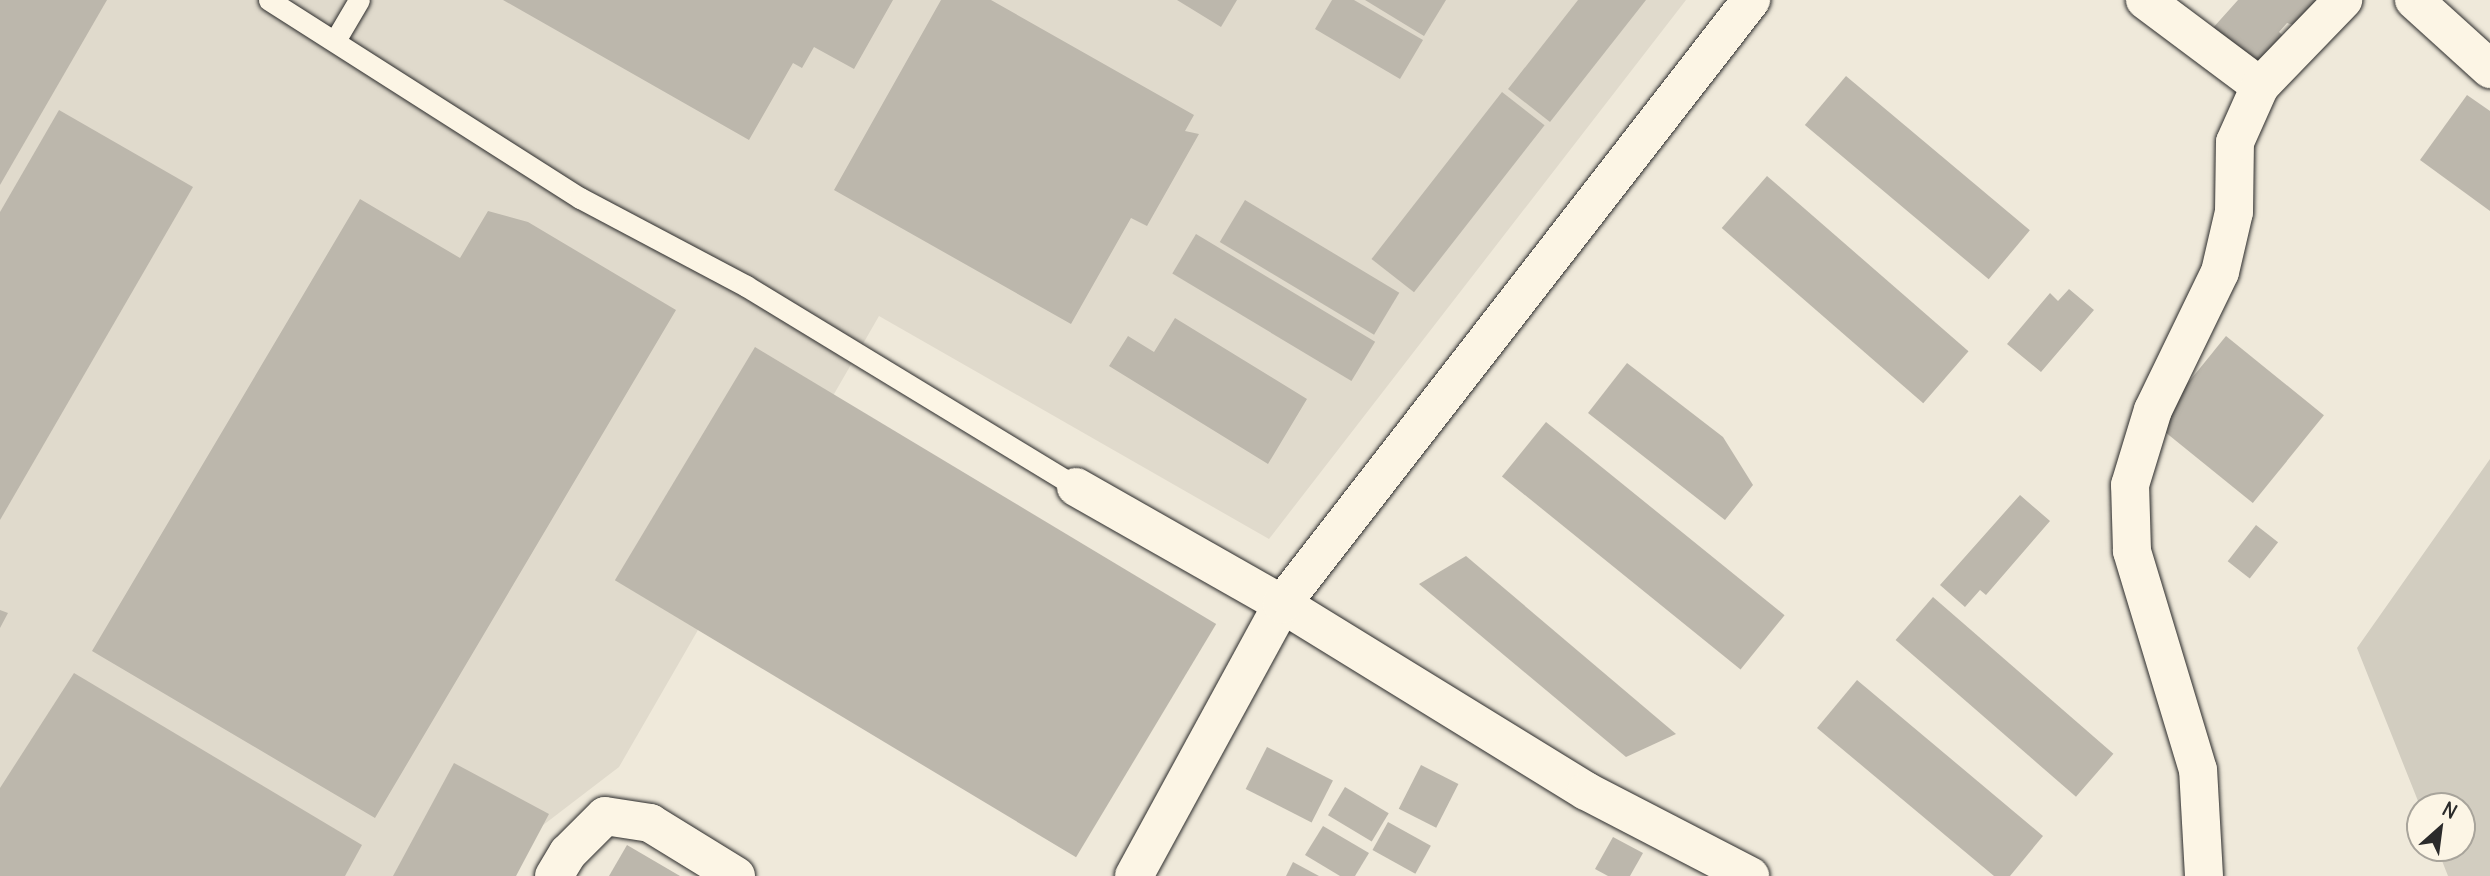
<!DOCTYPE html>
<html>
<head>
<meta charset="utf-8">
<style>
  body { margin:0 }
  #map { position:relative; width:2490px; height:876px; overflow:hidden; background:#efe9da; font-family:Delius,sans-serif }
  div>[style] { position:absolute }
  .built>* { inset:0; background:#e0dacc }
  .green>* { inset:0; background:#d2cdc0 }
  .building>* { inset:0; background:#bcb7ac; transform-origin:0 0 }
  .roads { filter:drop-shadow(0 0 2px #2b2b2b) drop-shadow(0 0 2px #2b2b2b) }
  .lane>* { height:21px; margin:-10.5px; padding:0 10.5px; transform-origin:10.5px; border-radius:10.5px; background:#fcf5e5 }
  .street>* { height:38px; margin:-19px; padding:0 19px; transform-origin:19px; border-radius:19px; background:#fcf5e5 }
  .secondary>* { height:38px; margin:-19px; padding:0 19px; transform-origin:19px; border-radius:19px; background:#fcf5e5 }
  span { translate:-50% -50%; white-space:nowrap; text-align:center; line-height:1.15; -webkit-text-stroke:5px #fcf5e5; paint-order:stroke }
  .north { position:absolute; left:2406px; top:792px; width:70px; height:70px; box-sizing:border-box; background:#fcf5e5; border:2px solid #a8a49b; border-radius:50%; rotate:28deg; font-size:19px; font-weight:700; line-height:28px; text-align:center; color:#2b2b2b }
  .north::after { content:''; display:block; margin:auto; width:24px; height:32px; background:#2b2b2b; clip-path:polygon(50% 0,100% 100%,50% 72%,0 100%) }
</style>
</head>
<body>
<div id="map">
  <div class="built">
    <i style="clip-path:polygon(0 0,1686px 0,1269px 539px,879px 316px,619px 767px,538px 829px,509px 876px,0 876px)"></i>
  </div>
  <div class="green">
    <i style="clip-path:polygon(2490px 459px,2490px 876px,2448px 876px,2437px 848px,2462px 848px,2462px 806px,2420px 806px,2357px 648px)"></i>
  </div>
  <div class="building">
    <i style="clip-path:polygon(0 0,107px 0,0 185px)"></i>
    <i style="clip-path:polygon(503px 0,893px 0,854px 69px,814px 47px,802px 68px,793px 63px,749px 140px)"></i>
    <i style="clip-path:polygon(941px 0,991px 0,1194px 115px,1185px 131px,1199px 134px,1147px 226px,1131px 218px,1071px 324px,834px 190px)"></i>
    <i style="clip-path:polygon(1177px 0,1237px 0,1221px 27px)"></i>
    <i style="clip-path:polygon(1332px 0,1354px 0,1423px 40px,1400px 79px,1315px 29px)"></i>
    <i style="clip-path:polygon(1365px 0,1446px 0,1424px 36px)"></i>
    <i style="clip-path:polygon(1578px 0,1646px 0,1550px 122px,1508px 89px)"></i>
    <i style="clip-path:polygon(2238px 0,2324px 0,2300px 27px,2287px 23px,2279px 32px,2290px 42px,2262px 74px,2212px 29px)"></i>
    <i style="left:1846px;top:76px;width:240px;height:64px;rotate:40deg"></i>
    <i style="left:1502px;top:92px;width:54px;height:212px;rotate:38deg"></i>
    <i style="clip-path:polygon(2467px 95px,2490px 111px,2490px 211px,2420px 160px)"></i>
    <i style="clip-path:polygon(59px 110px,193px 187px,0 520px,0 212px)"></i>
    <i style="left:1767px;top:176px;width:267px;height:69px;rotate:41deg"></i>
    <i style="clip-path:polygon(360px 199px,460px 258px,488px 211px,528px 222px,676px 310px,375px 818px,92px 651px)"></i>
    <i style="left:1245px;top:200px;width:180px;height:49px;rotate:31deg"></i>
    <i style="left:1196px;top:234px;width:209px;height:46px;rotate:31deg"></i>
    <i style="clip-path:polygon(2069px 289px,2094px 310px,2041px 372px,2007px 344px,2050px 293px,2058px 301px)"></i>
    <i style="clip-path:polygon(1175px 318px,1307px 399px,1268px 464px,1109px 366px,1128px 336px,1154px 352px)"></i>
    <i style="left:2226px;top:336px;width:126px;height:113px;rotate:39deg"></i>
    <i style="left:755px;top:347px;width:538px;height:272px;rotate:31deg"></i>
    <i style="clip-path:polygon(1627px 363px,1723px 437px,1753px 485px,1725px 520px,1588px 413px)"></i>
    <i style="left:1546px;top:422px;width:307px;height:70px;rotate:39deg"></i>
    <i style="clip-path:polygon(2020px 495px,2050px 521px,1986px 595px,1980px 590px,1965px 607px,1940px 585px)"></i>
    <i style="left:2256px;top:525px;width:28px;height:46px;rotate:38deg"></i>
    <i style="clip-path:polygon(1466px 556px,1676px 734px,1626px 757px,1419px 584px)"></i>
    <i style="left:1933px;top:597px;width:239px;height:57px;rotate:41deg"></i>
    <i style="clip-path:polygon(0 610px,8px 613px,0 628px)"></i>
    <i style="clip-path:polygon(74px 673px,362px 845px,345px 876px,0 876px,0 788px)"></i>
    <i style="clip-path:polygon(1857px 680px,2043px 836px,2010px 876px,1994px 876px,1817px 728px)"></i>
    <i style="left:1267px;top:747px;width:74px;height:47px;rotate:27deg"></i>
    <i style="clip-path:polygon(454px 763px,549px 814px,516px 876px,393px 876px)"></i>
    <i style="left:1421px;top:765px;width:42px;height:49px;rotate:27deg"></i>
    <i style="left:1345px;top:787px;width:51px;height:33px;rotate:31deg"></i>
    <i style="left:1388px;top:822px;width:49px;height:32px;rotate:29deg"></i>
    <i style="clip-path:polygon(1323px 826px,1369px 853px,1355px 876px,1340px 876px,1305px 855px)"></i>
    <i style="clip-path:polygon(1613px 837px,1643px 853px,1630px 876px,1608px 876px,1595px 869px)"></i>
    <i style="clip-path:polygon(627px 845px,680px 876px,609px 876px)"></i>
    <i style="clip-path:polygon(1293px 862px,1319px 876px,1286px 876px)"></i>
  </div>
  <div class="roads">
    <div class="lane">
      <i style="left:269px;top:0;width:369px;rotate:32.5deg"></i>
      <i style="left:580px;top:198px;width:188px;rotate:27.9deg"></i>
      <i style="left:746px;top:286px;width:386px;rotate:31.3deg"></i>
      <i style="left:336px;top:39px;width:45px;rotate:-59.5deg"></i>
    </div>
    <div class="street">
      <i style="left:2145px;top:0;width:144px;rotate:36.8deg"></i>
      <i style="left:2414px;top:0;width:103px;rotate:42.2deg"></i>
      <i style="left:2204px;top:876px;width:106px;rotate:-93.2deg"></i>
      <i style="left:2198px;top:770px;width:229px;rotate:-106.8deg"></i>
      <i style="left:2132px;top:551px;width:66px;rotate:-91.7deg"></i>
      <i style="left:2130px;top:485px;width:78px;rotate:-73deg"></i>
      <i style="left:2153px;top:410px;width:153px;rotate:-64.1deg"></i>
      <i style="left:2220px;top:272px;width:62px;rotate:-76.9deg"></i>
      <i style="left:2234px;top:212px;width:70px;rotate:-89.2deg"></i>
      <i style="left:2235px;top:142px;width:61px;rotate:-65.9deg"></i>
      <i style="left:2260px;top:86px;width:120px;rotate:-46deg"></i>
    </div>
    <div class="secondary">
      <i style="left:1076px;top:487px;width:237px;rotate:29.6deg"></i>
      <i style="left:1282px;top:604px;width:357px;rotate:31.6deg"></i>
      <i style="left:1586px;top:791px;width:185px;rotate:27.4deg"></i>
      <i style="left:554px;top:876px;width:27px;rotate:-59deg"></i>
      <i style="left:568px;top:853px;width:52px;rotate:-45deg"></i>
      <i style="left:605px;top:816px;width:46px;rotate:8.8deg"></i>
      <i style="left:650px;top:823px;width:101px;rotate:31.6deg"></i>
      <i style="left:1134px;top:876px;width:310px;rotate:-61.4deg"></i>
      <i style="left:1282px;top:604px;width:765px;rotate:-52.17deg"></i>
    </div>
  </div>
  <div class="north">N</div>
</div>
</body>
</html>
